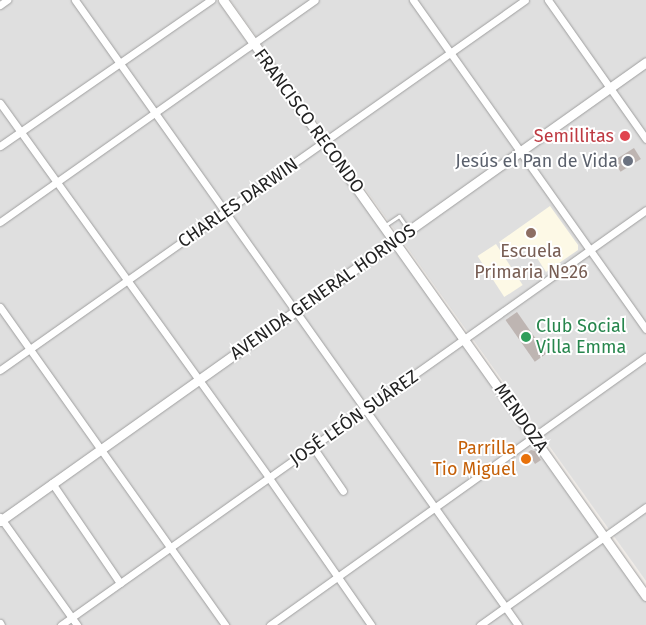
<!DOCTYPE html>
<html>
<head>
<meta charset="utf-8">
<style>
  body { margin:0 }
  #map { position:relative; width:646px; height:625px; overflow:hidden; background:#f1ede9; font-family:"Fira Sans",sans-serif }
  div>[style] { position:absolute }
  .residential>* { inset:0; background:#dfdfdf }
  .education>* { inset:0; background:#fdf9e6; transform-origin:0 0 }
  .building>* { inset:0; background:#beb5b2; transform-origin:0 0 }
  .roads { filter:drop-shadow(0 0 1px #9f9f9f) drop-shadow(0 0 1px #9f9f9f) }
  .service>* { height:3px; margin:-1.5px; padding:0 1.5px; transform-origin:1.5px; border-radius:1.5px; background:#fff }
  .minor>* { height:7px; margin:-3.5px; padding:0 3.5px; transform-origin:3.5px; border-radius:3.5px; background:#fff }
  .tertiary>* { height:9px; margin:-4.5px; padding:0 4.5px; transform-origin:4.5px; border-radius:4.5px; background:#fff }
  .dots>* { width:14px; height:14px; translate:-50% -50%; box-sizing:border-box; border:2px solid #fff; border-radius:50% }
  span { translate:-50% -50%; white-space:nowrap; text-align:center; line-height:1.15; -webkit-text-stroke:4px #fff; paint-order:stroke }
  .street-label { font-size:18px; color:#222 }
  .health-label { font-size:18px; color:#be3a42 }
  .right { translate:-100% -50%; text-align:right }
  .worship-label { font-size:18px; color:#5b616d }
  .education-label { font-size:18px; color:#785e54 }
  .leisure-label { font-size:18px; color:#27864d }
  .left { translate:0 -50%; text-align:left }
  .food-label { font-size:18px; color:#c56008 }
</style>
</head>
<body>
<div id="map">
  <div class="residential">
    <i style="clip-path:polygon(0 0,217px 0,646px 601px,646px 625px,0 625px)"></i>
    <i style="clip-path:polygon(230px 0,646px 0,646px 581px)"></i>
  </div>
  <div class="education">
    <i style="clip-path:polygon(550px 206px,578px 245px,578px 250px,546px 272px,530px 247px,511px 260px,499px 242px)"></i>
    <i style="left:496px;top:244px;width:49px;height:22px;rotate:57deg"></i>
  </div>
  <div class="building">
    <i style="left:634px;top:148px;width:13px;height:24px;rotate:58deg"></i>
    <i style="left:517px;top:312px;width:51px;height:14px;rotate:55deg"></i>
    <i style="clip-path:polygon(531px 450px,535px 451px,541px 460px,535px 464px,532px 459px,525px 464px,520px 458px)"></i>
  </div>
  <div class="roads">
    <div class="service">
      <i style="left:384px;top:226px;width:18px;rotate:-34deg"></i>
      <i style="left:399px;top:216px;width:16px;rotate:55deg"></i>
    </div>
    <div class="minor">
      <i style="left:75px;top:0;width:766px;rotate:54.67deg"></i>
      <i style="left:413px;top:0;width:403px;rotate:54.7deg"></i>
      <i style="left:548px;top:0;width:170px;rotate:54.8deg"></i>
      <i style="left:0;top:5px;width:9px;rotate:-36deg"></i>
      <i style="left:0;top:103px;width:462px;rotate:54.3deg"></i>
      <i style="left:269px;top:478px;width:179px;rotate:55.2deg"></i>
      <i style="left:0;top:146px;width:257px;rotate:-34.7deg"></i>
      <i style="left:0;top:222px;width:385px;rotate:-35.2deg"></i>
      <i style="left:0;top:307px;width:390px;rotate:54.7deg"></i>
      <i style="left:0;top:370px;width:642px;rotate:-35.17deg"></i>
      <i style="left:313px;top:447px;width:53px;rotate:55.7deg"></i>
      <i style="left:52px;top:483px;width:121px;rotate:55.8deg"></i>
      <i style="left:0;top:517px;width:133px;rotate:54.5deg"></i>
      <i style="left:0;top:623px;width:2px;rotate:63deg"></i>
      <i style="left:61px;top:625px;width:717px;rotate:-35.35deg"></i>
      <i style="left:270px;top:625px;width:462px;rotate:-35.5deg"></i>
      <i style="left:480px;top:625px;width:204px;rotate:-35.4deg"></i>
    </div>
    <div class="tertiary">
      <i style="left:223px;top:0;width:731px;rotate:54.64deg"></i>
      <i style="left:0;top:521px;width:792px;rotate:-35.39deg"></i>
    </div>
  </div>
  <div class="dots">
    <i style="left:625px;top:136px;background:#e0444e"></i>
    <i style="left:628px;top:161px;background:#6b7280"></i>
    <i style="left:531px;top:233px;background:#8d6e63"></i>
    <i style="left:526px;top:337px;background:#2e9e5b"></i>
    <i style="left:526px;top:459px;background:#e8710a"></i>
  </div>
  <div class="street-label">
    <span style="left:309px;top:121px;rotate:54deg">FRANCISCO RECONDO</span>
    <span style="left:238px;top:203px;rotate:-35deg">CHARLES DARWIN</span>
    <span style="left:323px;top:292px;rotate:-35deg">AVENIDA GENERAL HORNOS</span>
    <span style="left:354px;top:418px;rotate:-35deg">JOSÉ LEÓN SUÁREZ</span>
    <span style="left:521px;top:418px;rotate:55deg">MENDOZA</span>
  </div>
  <div class="health-label">
    <span class="right" style="left:614px;top:136px">Semillitas</span>
  </div>
  <div class="worship-label">
    <span class="right" style="left:618px;top:161px">Jesús el Pan de Vida</span>
  </div>
  <div class="education-label">
    <span style="left:531px;top:262px">Escuela<br>Primaria Nº26</span>
  </div>
  <div class="leisure-label">
    <span class="left" style="left:536px;top:337px">Club Social<br>Villa Emma</span>
  </div>
  <div class="food-label">
    <span class="right" style="left:516px;top:459px">Parrilla<br>Tio Miguel</span>
  </div>
</div>
</body>
</html>
